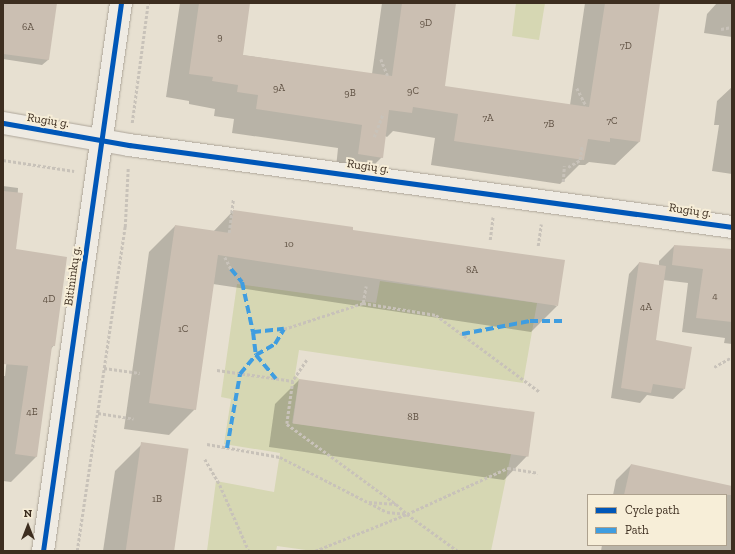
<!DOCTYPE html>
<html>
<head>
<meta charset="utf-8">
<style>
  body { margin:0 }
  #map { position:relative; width:735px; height:554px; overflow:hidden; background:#e7e0d1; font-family:"Zilla Slab",serif }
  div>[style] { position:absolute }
  .green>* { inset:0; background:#d6d7b3 }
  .shadow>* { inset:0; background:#0003 }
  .building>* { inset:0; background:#cbbfb2; transform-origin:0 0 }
  .path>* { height:2.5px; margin-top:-1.25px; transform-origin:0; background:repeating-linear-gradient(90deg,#c8c2b9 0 3px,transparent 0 5px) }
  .roads { filter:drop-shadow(0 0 1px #ada599) drop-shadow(0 0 1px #ada599) }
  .street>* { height:22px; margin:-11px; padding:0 11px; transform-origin:11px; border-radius:11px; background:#efebe3 }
  .secondary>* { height:22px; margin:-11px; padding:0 11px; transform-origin:11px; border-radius:11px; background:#efebe3 }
  .quiet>* { height:4px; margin-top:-2px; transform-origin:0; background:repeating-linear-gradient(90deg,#3f9de0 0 8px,transparent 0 12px) }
  .cycleway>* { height:5px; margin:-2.5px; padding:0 2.5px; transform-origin:2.5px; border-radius:2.5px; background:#0057b8 }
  span { translate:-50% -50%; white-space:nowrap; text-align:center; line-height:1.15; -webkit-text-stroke:4px #f7eed8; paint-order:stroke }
  .number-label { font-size:10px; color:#605244 }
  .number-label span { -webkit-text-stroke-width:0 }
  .street-label { font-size:12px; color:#3d2e20 }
  .frame { position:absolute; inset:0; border:4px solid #3d2e20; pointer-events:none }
  .legend { position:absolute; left:587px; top:494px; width:140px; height:52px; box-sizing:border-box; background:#f7eed8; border:1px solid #ada18e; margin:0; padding:5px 7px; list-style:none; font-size:12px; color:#3d2e20 }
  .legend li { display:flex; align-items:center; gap:8px; height:20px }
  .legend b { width:20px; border:1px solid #ada18e }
  .north { position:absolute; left:8px; top:506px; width:40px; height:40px; -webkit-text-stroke:3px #f7eed8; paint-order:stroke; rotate:0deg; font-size:11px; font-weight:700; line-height:16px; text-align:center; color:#3d2e20 }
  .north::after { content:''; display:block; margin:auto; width:14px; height:18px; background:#3d2e20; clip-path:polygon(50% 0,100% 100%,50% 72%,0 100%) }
</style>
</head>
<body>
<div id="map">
  <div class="green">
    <i style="clip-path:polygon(516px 3px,545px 3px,539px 40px,512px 36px)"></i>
    <i style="clip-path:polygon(380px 281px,537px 303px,523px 383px,299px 350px,295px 375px,299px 379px,292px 423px,511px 454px,491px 551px,313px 551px,277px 546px,276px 551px,207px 551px,216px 481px,274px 492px,280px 453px,224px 444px,231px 399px,221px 397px,237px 284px,376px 303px)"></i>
  </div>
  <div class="shadow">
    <i style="clip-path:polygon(3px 3px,56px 3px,48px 60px,42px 65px,3px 59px)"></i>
    <i style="clip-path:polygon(180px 3px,249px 3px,242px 55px,372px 74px,382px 3px,455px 3px,443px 87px,570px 105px,585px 3px,659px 3px,639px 142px,615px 165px,589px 162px,585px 165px,579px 165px,560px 184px,431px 165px,435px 138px,393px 131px,387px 137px,385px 136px,382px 157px,358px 181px,335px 178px,338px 148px,232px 133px,234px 119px,214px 116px,215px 109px,189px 104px,189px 101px,166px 97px)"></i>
    <i style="clip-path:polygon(717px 3px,732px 3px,732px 37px,704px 33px,707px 14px)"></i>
    <i style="clip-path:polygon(732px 87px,732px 174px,712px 171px,719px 125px,714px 125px,717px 101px)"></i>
    <i style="clip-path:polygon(3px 186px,18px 188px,15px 250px,54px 345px,51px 349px,36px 457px,11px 482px,3px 481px,3px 376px,5px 376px,7px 357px,3px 357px)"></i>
    <i style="clip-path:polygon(233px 211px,352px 231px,557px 306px,531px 332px,213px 284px,195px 409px,169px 435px,124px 429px,149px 252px,175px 226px,213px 232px)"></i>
    <i style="clip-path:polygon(674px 246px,732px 250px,732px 344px,724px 343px,725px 338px,682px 332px,688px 283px,663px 280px,654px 341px,684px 389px,673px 399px,647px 395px,640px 403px,611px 398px,629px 274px,639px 263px,659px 266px,659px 261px)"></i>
    <i style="clip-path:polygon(299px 380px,527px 456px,504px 480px,269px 447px,275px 404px)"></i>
    <i style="clip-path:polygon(142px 444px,172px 551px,103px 551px,115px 471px)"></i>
    <i style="clip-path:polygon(631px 465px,732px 487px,732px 551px,601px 551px,602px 545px,726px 545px,726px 495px,613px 495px,616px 480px)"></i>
  </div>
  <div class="building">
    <i style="clip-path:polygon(3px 3px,57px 3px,49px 60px,3px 54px)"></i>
    <i style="clip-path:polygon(199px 3px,250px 3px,243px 55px,392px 76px,402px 3px,456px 3px,445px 86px,589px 107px,605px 3px,660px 3px,640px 142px,610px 138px,610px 142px,588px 139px,584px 160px,454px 141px,458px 114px,413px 107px,412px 113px,389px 110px,383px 158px,358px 154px,362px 125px,256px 109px,258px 95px,237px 92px,238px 85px,212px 81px,213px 77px,189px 74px)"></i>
    <i style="clip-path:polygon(3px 191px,23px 193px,16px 249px,67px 257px,55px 346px,52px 346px,37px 457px,15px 454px,28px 366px,3px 364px)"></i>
    <i style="clip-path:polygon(233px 210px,353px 227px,353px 230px,565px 260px,558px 306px,218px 255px,196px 410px,149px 403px,175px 225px,230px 233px)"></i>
    <i style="clip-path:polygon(674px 245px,732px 249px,732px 322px,696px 318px,703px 269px,672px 265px)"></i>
    <i style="clip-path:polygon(639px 262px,666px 266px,656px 340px,692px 347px,685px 389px,653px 384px,651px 393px,621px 388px)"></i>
    <i style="left:299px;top:379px;width:238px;height:45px;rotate:8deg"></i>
    <i style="left:141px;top:442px;width:48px;height:110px;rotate:8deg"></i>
    <i style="clip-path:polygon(631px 464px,732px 486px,732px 495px,624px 495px)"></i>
  </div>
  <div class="path">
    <i style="left:721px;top:29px;width:11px;rotate:-10deg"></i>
    <i style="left:381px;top:59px;width:18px;rotate:68deg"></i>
    <i style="left:577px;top:88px;width:20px;rotate:63deg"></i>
    <i style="left:132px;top:123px;width:121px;rotate:-82.4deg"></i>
    <i style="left:374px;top:137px;width:25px;rotate:-69deg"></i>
    <i style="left:3px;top:160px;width:72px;rotate:8.8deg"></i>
    <i style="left:568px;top:167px;width:14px;rotate:-30deg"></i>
    <i style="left:580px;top:160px;width:15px;rotate:-82deg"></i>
    <i style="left:563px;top:182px;width:16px;rotate:-86deg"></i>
    <i style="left:229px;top:233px;width:34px;rotate:-83deg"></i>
    <i style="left:490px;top:240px;width:23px;rotate:-83deg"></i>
    <i style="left:538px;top:246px;width:22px;rotate:-82deg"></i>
    <i style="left:225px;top:257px;width:13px;rotate:63deg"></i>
    <i style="left:363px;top:303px;width:74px;rotate:9.3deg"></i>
    <i style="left:436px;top:315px;width:129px;rotate:36.5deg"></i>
    <i style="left:284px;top:329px;width:83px;rotate:-18.2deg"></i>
    <i style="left:363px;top:303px;width:17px;rotate:-80deg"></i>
    <i style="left:307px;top:360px;width:25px;rotate:124deg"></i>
    <i style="left:293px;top:381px;width:43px;rotate:97.9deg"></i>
    <i style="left:287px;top:424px;width:135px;rotate:36.3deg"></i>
    <i style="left:714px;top:367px;width:21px;rotate:-29deg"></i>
    <i style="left:104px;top:368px;width:36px;rotate:8deg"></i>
    <i style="left:217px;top:370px;width:77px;rotate:8.2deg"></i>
    <i style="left:98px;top:413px;width:36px;rotate:9deg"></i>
    <i style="left:207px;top:444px;width:74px;rotate:10.1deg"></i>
    <i style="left:280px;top:457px;width:120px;rotate:27.2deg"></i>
    <i style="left:387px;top:512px;width:20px;rotate:6deg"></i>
    <i style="left:407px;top:514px;width:63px;rotate:36deg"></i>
    <i style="left:205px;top:459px;width:30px;rotate:60deg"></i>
    <i style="left:220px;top:485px;width:72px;rotate:66.3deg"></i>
    <i style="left:369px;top:502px;width:27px;rotate:4deg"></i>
    <i style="left:396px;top:504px;width:15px;rotate:42deg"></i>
    <i style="left:77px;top:551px;width:328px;rotate:-81.6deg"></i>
    <i style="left:125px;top:227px;width:59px;rotate:-87.1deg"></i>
    <i style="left:315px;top:551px;width:99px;rotate:-21.9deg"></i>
    <i style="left:407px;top:514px;width:111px;rotate:-24.5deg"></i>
    <i style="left:508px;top:468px;width:30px;rotate:9deg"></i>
  </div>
  <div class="roads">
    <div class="street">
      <i style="left:43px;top:551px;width:554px;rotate:-81.9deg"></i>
    </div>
    <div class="secondary">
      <i style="left:3px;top:123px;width:128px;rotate:9.9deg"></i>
      <i style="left:129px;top:145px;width:609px;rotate:7.74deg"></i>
    </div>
  </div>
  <div class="quiet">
    <i style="left:231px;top:269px;width:17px;rotate:50deg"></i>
    <i style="left:242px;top:282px;width:51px;rotate:77.6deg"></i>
    <i style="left:253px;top:332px;width:23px;rotate:83deg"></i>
    <i style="left:256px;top:355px;width:31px;rotate:50deg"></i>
    <i style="left:253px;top:332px;width:31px;rotate:-6deg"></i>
    <i style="left:462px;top:334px;width:69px;rotate:-10.8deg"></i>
    <i style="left:530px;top:321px;width:34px"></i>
    <i style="left:227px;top:448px;width:75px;rotate:-80deg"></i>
    <i style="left:240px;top:374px;width:25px;rotate:-50deg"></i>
    <i style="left:256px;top:355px;width:22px;rotate:-30deg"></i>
    <i style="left:275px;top:344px;width:17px;rotate:-59deg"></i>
  </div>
  <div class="cycleway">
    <i style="left:3px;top:123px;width:128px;rotate:9.9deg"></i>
    <i style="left:129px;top:145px;width:609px;rotate:7.74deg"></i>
    <i style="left:43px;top:551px;width:554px;rotate:-81.9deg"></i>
  </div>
  <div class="number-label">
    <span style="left:426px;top:24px">9D</span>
    <span style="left:28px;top:28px">6A</span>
    <span style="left:220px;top:38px">9</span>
    <span style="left:626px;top:47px">7D</span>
    <span style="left:279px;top:89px">9A</span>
    <span style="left:413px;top:92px">9C</span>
    <span style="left:350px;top:94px">9B</span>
    <span style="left:488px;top:119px">7A</span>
    <span style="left:612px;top:122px">7C</span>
    <span style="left:549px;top:125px">7B</span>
    <span style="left:289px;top:245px">10</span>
    <span style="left:472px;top:271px">8A</span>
    <span style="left:715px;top:297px">4</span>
    <span style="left:49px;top:300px">4D</span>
    <span style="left:646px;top:308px">4A</span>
    <span style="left:183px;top:330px">1C</span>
    <span style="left:32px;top:413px">4E</span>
    <span style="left:413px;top:418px">8B</span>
    <span style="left:157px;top:500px">1B</span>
  </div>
  <div class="street-label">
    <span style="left:48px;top:121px;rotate:9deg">Rugių g.</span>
    <span style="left:368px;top:167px;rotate:8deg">Rugių g.</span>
    <span style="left:690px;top:211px;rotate:8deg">Rugių g.</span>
    <span style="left:73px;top:276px;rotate:-82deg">Bitininkų g.</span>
  </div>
  <div class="frame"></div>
  <ul class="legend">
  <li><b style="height:5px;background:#0057b8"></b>Cycle path</li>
  <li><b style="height:5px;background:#3f9de0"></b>Path</li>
  </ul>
  <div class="north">N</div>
</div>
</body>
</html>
